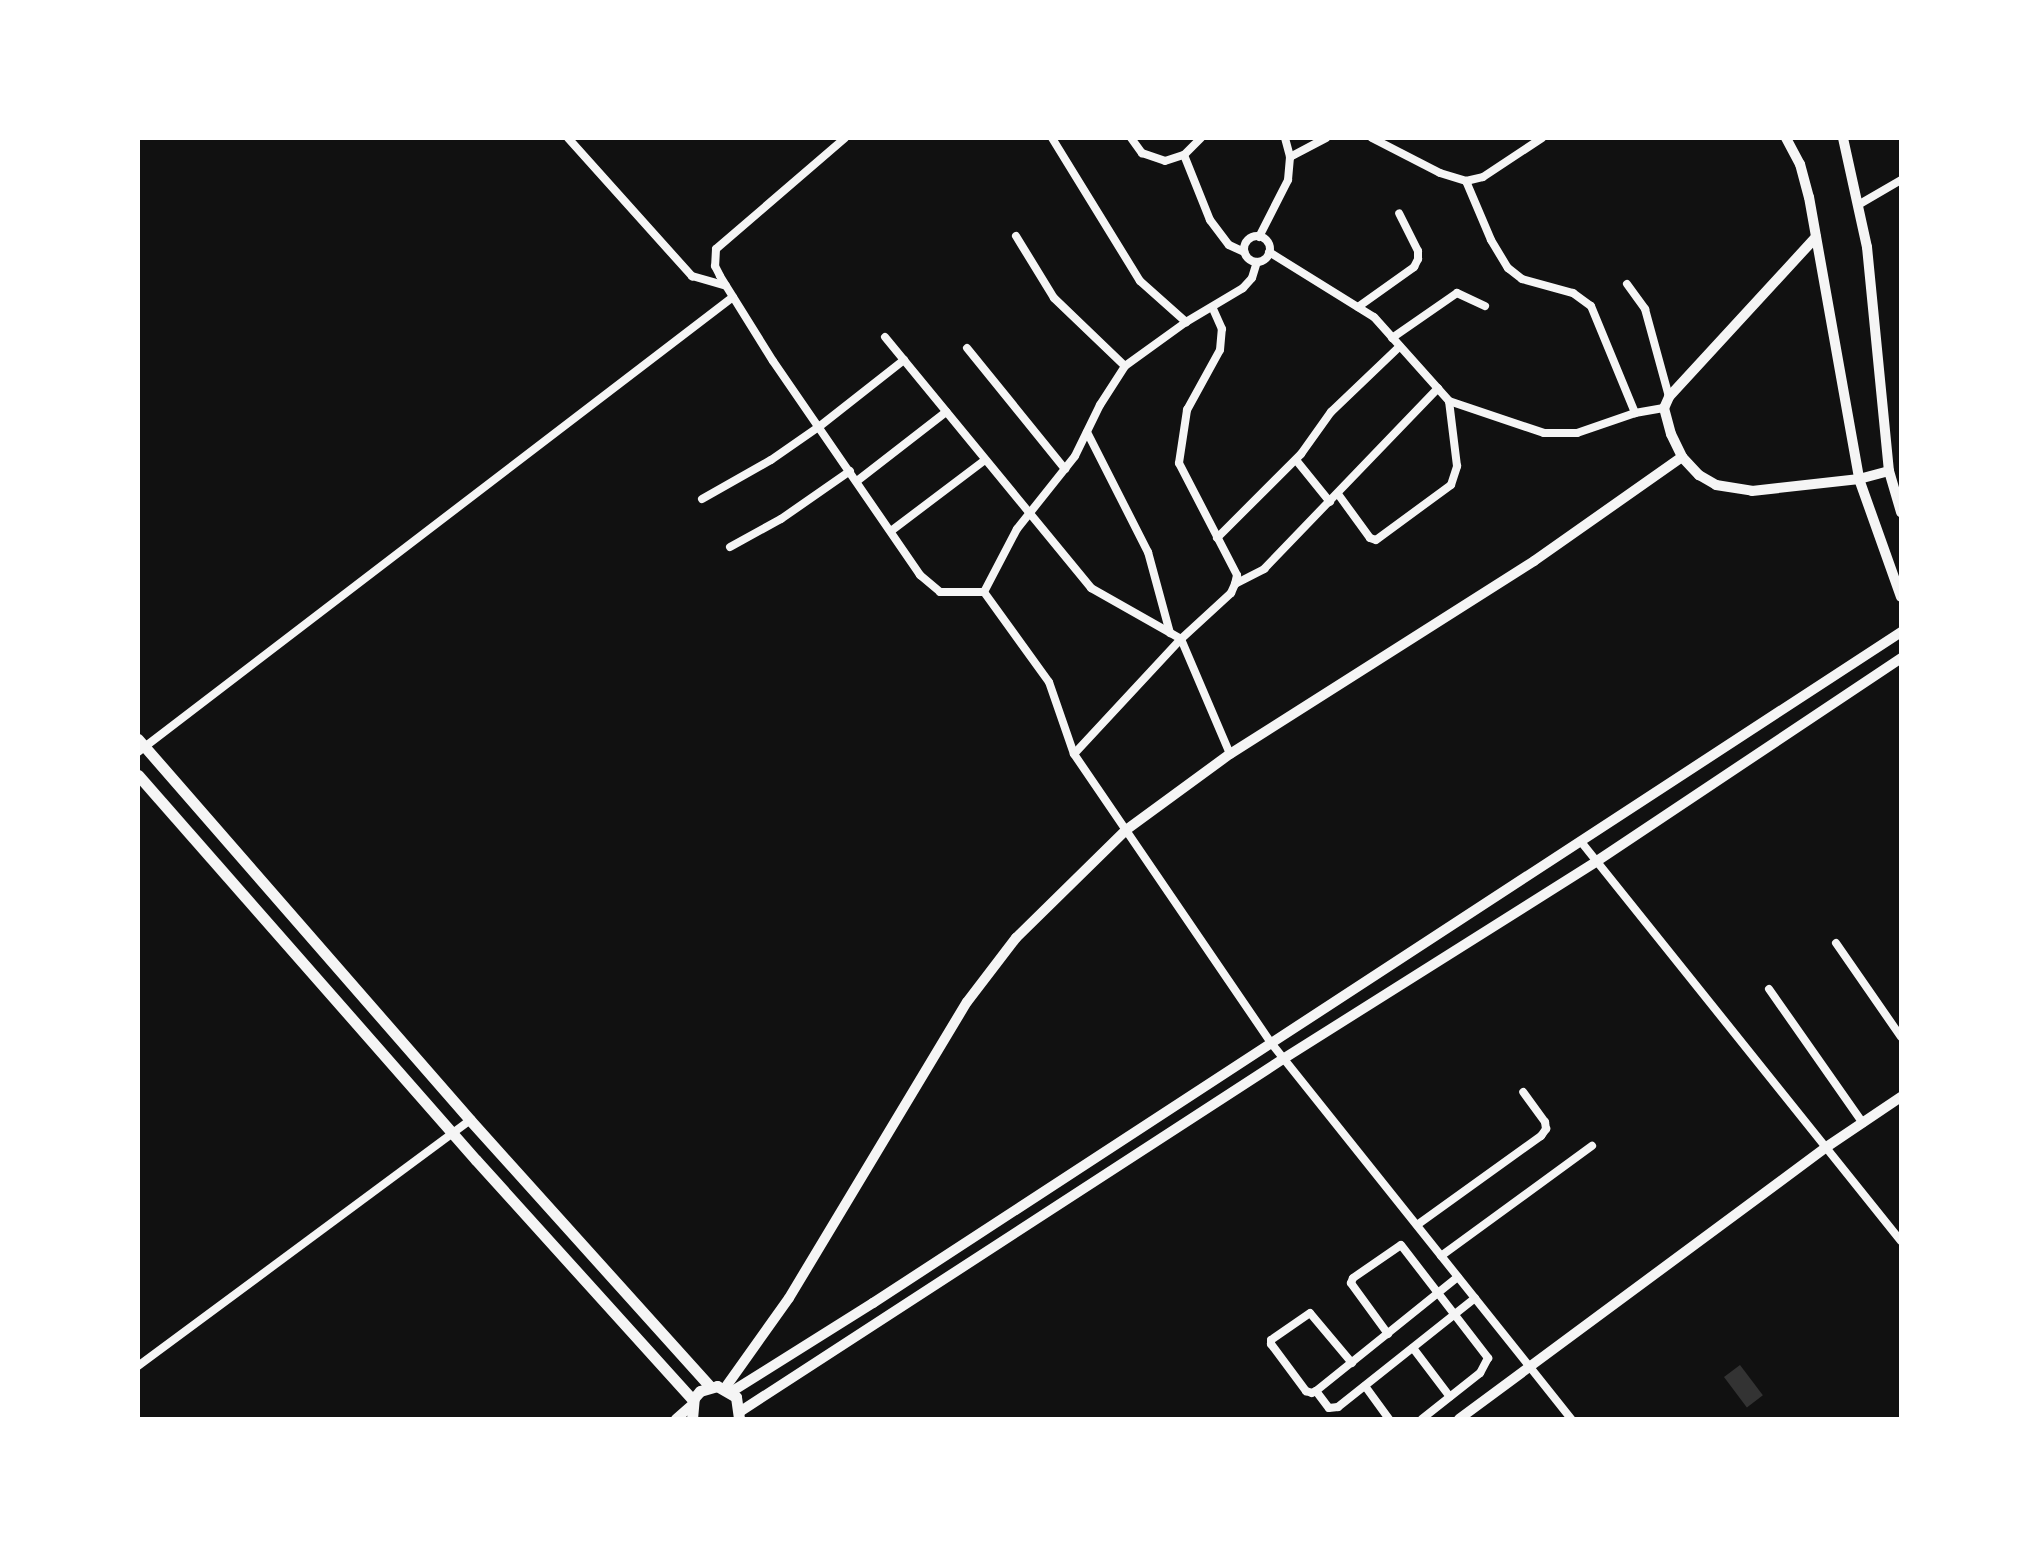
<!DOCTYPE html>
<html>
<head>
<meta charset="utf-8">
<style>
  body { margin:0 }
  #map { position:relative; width:2039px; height:1557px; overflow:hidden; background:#111; font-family:"DM Sans",sans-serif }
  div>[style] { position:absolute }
  .water>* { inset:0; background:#333; transform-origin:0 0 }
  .minor>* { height:8px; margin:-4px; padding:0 4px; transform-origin:4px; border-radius:4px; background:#f5f5f5 }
  .minor>.ring { margin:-4px; padding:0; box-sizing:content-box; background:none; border:8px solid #f5f5f5; border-radius:50% }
  .tertiary>* { height:10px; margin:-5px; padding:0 5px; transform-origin:5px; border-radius:5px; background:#f5f5f5 }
  .secondary>* { height:11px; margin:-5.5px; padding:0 5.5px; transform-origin:5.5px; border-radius:5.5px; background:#f5f5f5 }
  span { translate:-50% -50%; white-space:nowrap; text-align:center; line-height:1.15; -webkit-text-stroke:6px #fff; paint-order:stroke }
  .frame { position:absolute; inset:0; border:140px solid #fff; pointer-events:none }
</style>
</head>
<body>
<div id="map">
  <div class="water">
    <i style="left:1740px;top:1365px;width:38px;height:20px;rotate:53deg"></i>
  </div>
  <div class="minor">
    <i style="left:568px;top:138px;width:186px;rotate:48.1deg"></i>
    <i style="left:692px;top:276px;width:35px;rotate:16deg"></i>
    <i style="left:845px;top:138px;width:170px;rotate:139.3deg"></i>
    <i style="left:716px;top:249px;width:17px;rotate:93deg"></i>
    <i style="left:715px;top:266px;width:11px;rotate:63deg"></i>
    <i style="left:720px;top:276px;width:100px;rotate:58.1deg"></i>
    <i style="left:773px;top:361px;width:260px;rotate:55.5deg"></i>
    <i style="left:920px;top:575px;width:26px;rotate:40deg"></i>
    <i style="left:940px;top:592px;width:44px"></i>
    <i style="left:984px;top:592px;width:111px;rotate:54.2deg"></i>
    <i style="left:1049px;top:682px;width:76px;rotate:70.9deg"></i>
    <i style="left:1074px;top:754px;width:351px;rotate:55.7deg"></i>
    <i style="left:1272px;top:1044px;width:480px;rotate:51.4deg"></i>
    <i style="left:1052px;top:138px;width:168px;rotate:58.4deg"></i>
    <i style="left:1140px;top:281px;width:62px;rotate:41.7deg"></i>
    <i style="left:1131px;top:138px;width:19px;rotate:54deg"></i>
    <i style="left:1142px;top:153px;width:24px;rotate:19deg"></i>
    <i style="left:1165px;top:161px;width:20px;rotate:-18deg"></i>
    <i style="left:1184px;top:155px;width:24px;rotate:-45deg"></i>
    <i style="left:1285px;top:138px;width:20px;rotate:75deg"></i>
    <i style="left:1372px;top:138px;width:76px;rotate:27.2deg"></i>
    <i style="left:1440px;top:173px;width:27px;rotate:17deg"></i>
    <i style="left:1466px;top:181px;width:17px;rotate:-13deg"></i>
    <i style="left:1483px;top:177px;width:71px;rotate:-33.5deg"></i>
    <i style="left:1184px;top:155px;width:70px;rotate:68.2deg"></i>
    <i style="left:1210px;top:220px;width:31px;rotate:53deg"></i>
    <i style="left:1229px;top:245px;width:17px;rotate:25deg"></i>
    <i style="left:1466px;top:181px;width:64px;rotate:67deg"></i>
    <i style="left:1491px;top:240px;width:33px;rotate:59deg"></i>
    <i style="left:1508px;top:268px;width:18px;rotate:38deg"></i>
    <i style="left:1522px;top:279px;width:53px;rotate:15.4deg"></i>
    <i style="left:1573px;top:293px;width:22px;rotate:36deg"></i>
    <i style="left:1591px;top:306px;width:116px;rotate:67.6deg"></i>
    <i style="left:1858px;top:205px;width:50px;rotate:-30.2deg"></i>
    <i style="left:1016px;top:236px;width:73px;rotate:58.5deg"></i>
    <i style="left:1054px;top:298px;width:98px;rotate:43.8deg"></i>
    <i class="ring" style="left:1244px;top:236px;width:18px;height:18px"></i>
    <i style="left:1259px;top:237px;width:64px;rotate:-63deg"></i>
    <i style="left:1288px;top:180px;width:23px;rotate:-85deg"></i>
    <i style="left:1290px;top:157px;width:41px;rotate:-27.8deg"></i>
    <i style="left:1269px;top:252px;width:123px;rotate:31.8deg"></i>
    <i style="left:1374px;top:317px;width:113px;rotate:48.2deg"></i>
    <i style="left:1449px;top:401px;width:100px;rotate:18.6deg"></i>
    <i style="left:1544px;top:433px;width:33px"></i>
    <i style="left:1577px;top:433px;width:61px;rotate:-19deg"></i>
    <i style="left:1635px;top:413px;width:29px;rotate:-10deg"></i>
    <i style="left:1627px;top:284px;width:31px;rotate:54deg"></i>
    <i style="left:1645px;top:309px;width:91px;rotate:74.7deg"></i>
    <i style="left:1358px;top:307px;width:69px;rotate:-35.5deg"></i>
    <i style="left:1414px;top:267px;width:9px;rotate:-63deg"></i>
    <i style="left:1418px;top:259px;width:8px;rotate:-90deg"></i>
    <i style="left:1418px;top:251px;width:42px;rotate:-116.6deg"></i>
    <i style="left:885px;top:337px;width:325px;rotate:50.6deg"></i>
    <i style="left:1091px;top:588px;width:103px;rotate:29.5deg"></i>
    <i style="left:1181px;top:639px;width:125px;rotate:66.9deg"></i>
    <i style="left:1392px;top:338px;width:79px;rotate:-34.7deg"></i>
    <i style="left:1457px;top:293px;width:31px;rotate:25deg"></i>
    <i style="left:967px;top:348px;width:156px;rotate:51deg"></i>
    <i style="left:1087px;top:432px;width:135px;rotate:63.1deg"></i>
    <i style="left:1148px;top:552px;width:84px;rotate:74.8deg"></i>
    <i style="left:1296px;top:460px;width:54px;rotate:51deg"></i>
    <i style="left:857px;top:481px;width:113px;rotate:-37.8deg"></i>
    <i style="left:1338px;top:494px;width:54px;rotate:54deg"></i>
    <i style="left:1370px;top:538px;width:6px;rotate:18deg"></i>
    <i style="left:1376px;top:540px;width:93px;rotate:-36.3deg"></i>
    <i style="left:1451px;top:485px;width:20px;rotate:-72deg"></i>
    <i style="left:1457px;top:466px;width:65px;rotate:-97deg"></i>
    <i style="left:702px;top:499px;width:79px;rotate:-29.5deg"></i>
    <i style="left:771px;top:460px;width:60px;rotate:-34.8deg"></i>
    <i style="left:820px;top:426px;width:107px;rotate:-38.2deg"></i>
    <i style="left:891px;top:531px;width:118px;rotate:-37.1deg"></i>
    <i style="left:1217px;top:538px;width:119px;rotate:-45deg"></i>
    <i style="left:1301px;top:454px;width:52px;rotate:-54.5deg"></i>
    <i style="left:1331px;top:412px;width:95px;rotate:-43.7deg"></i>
    <i style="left:730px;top:547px;width:58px;rotate:-28.8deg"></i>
    <i style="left:781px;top:519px;width:84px;rotate:-34.8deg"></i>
    <i style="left:1235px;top:584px;width:33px;rotate:-27deg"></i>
    <i style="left:1264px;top:569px;width:251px;rotate:-46.1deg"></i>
    <i style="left:984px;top:592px;width:71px;rotate:-62.4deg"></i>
    <i style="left:1017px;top:529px;width:93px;rotate:-51.5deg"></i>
    <i style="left:1075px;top:456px;width:57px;rotate:-63.9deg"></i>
    <i style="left:1100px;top:405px;width:46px;rotate:-57.3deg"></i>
    <i style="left:1125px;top:366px;width:75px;rotate:-35.8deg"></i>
    <i style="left:1186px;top:322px;width:66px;rotate:-30.8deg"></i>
    <i style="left:1243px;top:288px;width:13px;rotate:-48deg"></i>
    <i style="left:1252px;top:278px;width:17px;rotate:-73deg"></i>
    <i style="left:138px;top:752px;width:749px;rotate:-37.41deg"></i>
    <i style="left:1074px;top:754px;width:157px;rotate:-47.1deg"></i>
    <i style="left:1181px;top:639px;width:68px;rotate:-42.6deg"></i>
    <i style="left:1231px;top:593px;width:10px;rotate:-66deg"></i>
    <i style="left:1235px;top:584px;width:9px;rotate:-77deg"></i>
    <i style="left:1237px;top:575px;width:126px;rotate:-117.4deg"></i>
    <i style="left:1179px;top:463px;width:54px;rotate:-81.4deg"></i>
    <i style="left:1187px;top:410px;width:68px;rotate:-61.2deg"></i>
    <i style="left:1220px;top:350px;width:21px;rotate:-85deg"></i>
    <i style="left:1222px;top:329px;width:24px;rotate:-114deg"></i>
    <i style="left:1582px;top:843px;width:510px;rotate:51.29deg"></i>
    <i style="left:1836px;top:943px;width:114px;rotate:55.3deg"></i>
    <i style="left:1769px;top:989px;width:164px;rotate:55deg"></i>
    <i style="left:1417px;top:1225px;width:153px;rotate:-35.7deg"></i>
    <i style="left:1541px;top:1136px;width:9px;rotate:-54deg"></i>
    <i style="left:1546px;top:1129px;width:7px;rotate:-98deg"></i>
    <i style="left:1545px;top:1122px;width:37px;rotate:-126deg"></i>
    <i style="left:1441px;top:1256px;width:187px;rotate:-36.1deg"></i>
    <i style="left:1388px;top:1334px;width:63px;rotate:-126deg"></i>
    <i style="left:1351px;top:1283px;width:5px;rotate:-68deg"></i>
    <i style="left:1353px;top:1278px;width:58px;rotate:-34.5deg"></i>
    <i style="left:1401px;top:1245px;width:143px;rotate:52.4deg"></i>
    <i style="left:1488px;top:1358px;width:17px;rotate:118deg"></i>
    <i style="left:1480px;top:1373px;width:74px;rotate:141.6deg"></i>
    <i style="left:1413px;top:1348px;width:61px;rotate:52.9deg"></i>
    <i style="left:1352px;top:1363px;width:65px;rotate:-130deg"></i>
    <i style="left:1310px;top:1313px;width:47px;rotate:145.3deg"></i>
    <i style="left:1271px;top:1340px;width:4px;rotate:90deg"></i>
    <i style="left:1271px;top:1344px;width:59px;rotate:53.3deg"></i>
    <i style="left:1306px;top:1391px;width:6px;rotate:18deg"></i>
    <i style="left:1312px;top:1393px;width:4px;rotate:-27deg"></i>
    <i style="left:1316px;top:1391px;width:182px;rotate:-38.8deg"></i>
    <i style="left:138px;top:1366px;width:413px;rotate:-36.5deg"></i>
    <i style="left:1365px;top:1386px;width:41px;rotate:54deg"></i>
    <i style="left:1316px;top:1391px;width:21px;rotate:53deg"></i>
    <i style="left:1329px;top:1408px;width:9px;rotate:-6deg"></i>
    <i style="left:1338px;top:1407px;width:175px;rotate:-38.5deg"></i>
  </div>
  <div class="tertiary">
    <i style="left:1786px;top:138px;width:30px;rotate:62deg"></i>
    <i style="left:1800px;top:164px;width:34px;rotate:75deg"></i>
    <i style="left:1809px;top:197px;width:286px;rotate:79.9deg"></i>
    <i style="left:1859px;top:479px;width:125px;rotate:70.4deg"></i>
    <i style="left:1843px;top:138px;width:112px;rotate:77.6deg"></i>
    <i style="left:1867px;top:247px;width:225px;rotate:84.4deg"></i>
    <i style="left:1889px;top:471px;width:43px;rotate:73.7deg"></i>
    <i style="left:1816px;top:237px;width:217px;rotate:132.6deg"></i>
    <i style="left:1669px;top:397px;width:12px;rotate:114deg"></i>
    <i style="left:1664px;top:408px;width:27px;rotate:75deg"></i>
    <i style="left:1671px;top:434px;width:25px;rotate:64deg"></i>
    <i style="left:1682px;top:457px;width:25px;rotate:47deg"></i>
    <i style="left:1699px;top:475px;width:20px;rotate:30deg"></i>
    <i style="left:1716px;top:485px;width:36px;rotate:9deg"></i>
    <i style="left:1752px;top:491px;width:108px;rotate:-6.4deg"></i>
    <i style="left:1859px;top:479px;width:31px;rotate:-15deg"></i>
    <i style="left:725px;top:1388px;width:110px;rotate:-54.6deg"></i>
    <i style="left:789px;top:1298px;width:345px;rotate:-59deg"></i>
    <i style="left:967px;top:1002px;width:81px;rotate:-52.6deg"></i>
    <i style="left:1016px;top:938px;width:154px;rotate:-44.5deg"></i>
    <i style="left:1126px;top:830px;width:129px;rotate:-36.2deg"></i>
    <i style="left:1230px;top:754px;width:360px;rotate:-32.4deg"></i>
    <i style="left:1534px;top:561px;width:181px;rotate:-35.1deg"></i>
    <i style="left:731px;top:1392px;width:168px;rotate:-32.1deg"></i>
    <i style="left:873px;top:1303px;width:1228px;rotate:-33.13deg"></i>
    <i style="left:741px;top:1411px;width:646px;rotate:-33deg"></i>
    <i style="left:1283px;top:1059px;width:371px;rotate:-32.2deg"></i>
    <i style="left:1597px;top:861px;width:366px;rotate:-33.7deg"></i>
    <i style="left:676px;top:1419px;width:20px;rotate:-41deg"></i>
    <i style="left:1459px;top:1419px;width:455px;rotate:-36.5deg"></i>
    <i style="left:1825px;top:1148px;width:92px;rotate:-33.9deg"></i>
  </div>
  <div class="secondary">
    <i style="left:138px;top:739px;width:505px;rotate:48.93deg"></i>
    <i style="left:470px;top:1120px;width:359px;rotate:48deg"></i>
    <i style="left:138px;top:775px;width:512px;rotate:48.72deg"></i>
    <i style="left:476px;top:1160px;width:324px;rotate:47.9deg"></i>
    <i style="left:692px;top:1419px;width:21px;rotate:-85deg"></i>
    <i style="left:694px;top:1398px;width:9px;rotate:-49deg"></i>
    <i style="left:700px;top:1391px;width:18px;rotate:-16deg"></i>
    <i style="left:717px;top:1386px;width:22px;rotate:30deg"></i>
    <i style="left:736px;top:1397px;width:22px;rotate:82deg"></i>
  </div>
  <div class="frame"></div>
</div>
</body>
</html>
